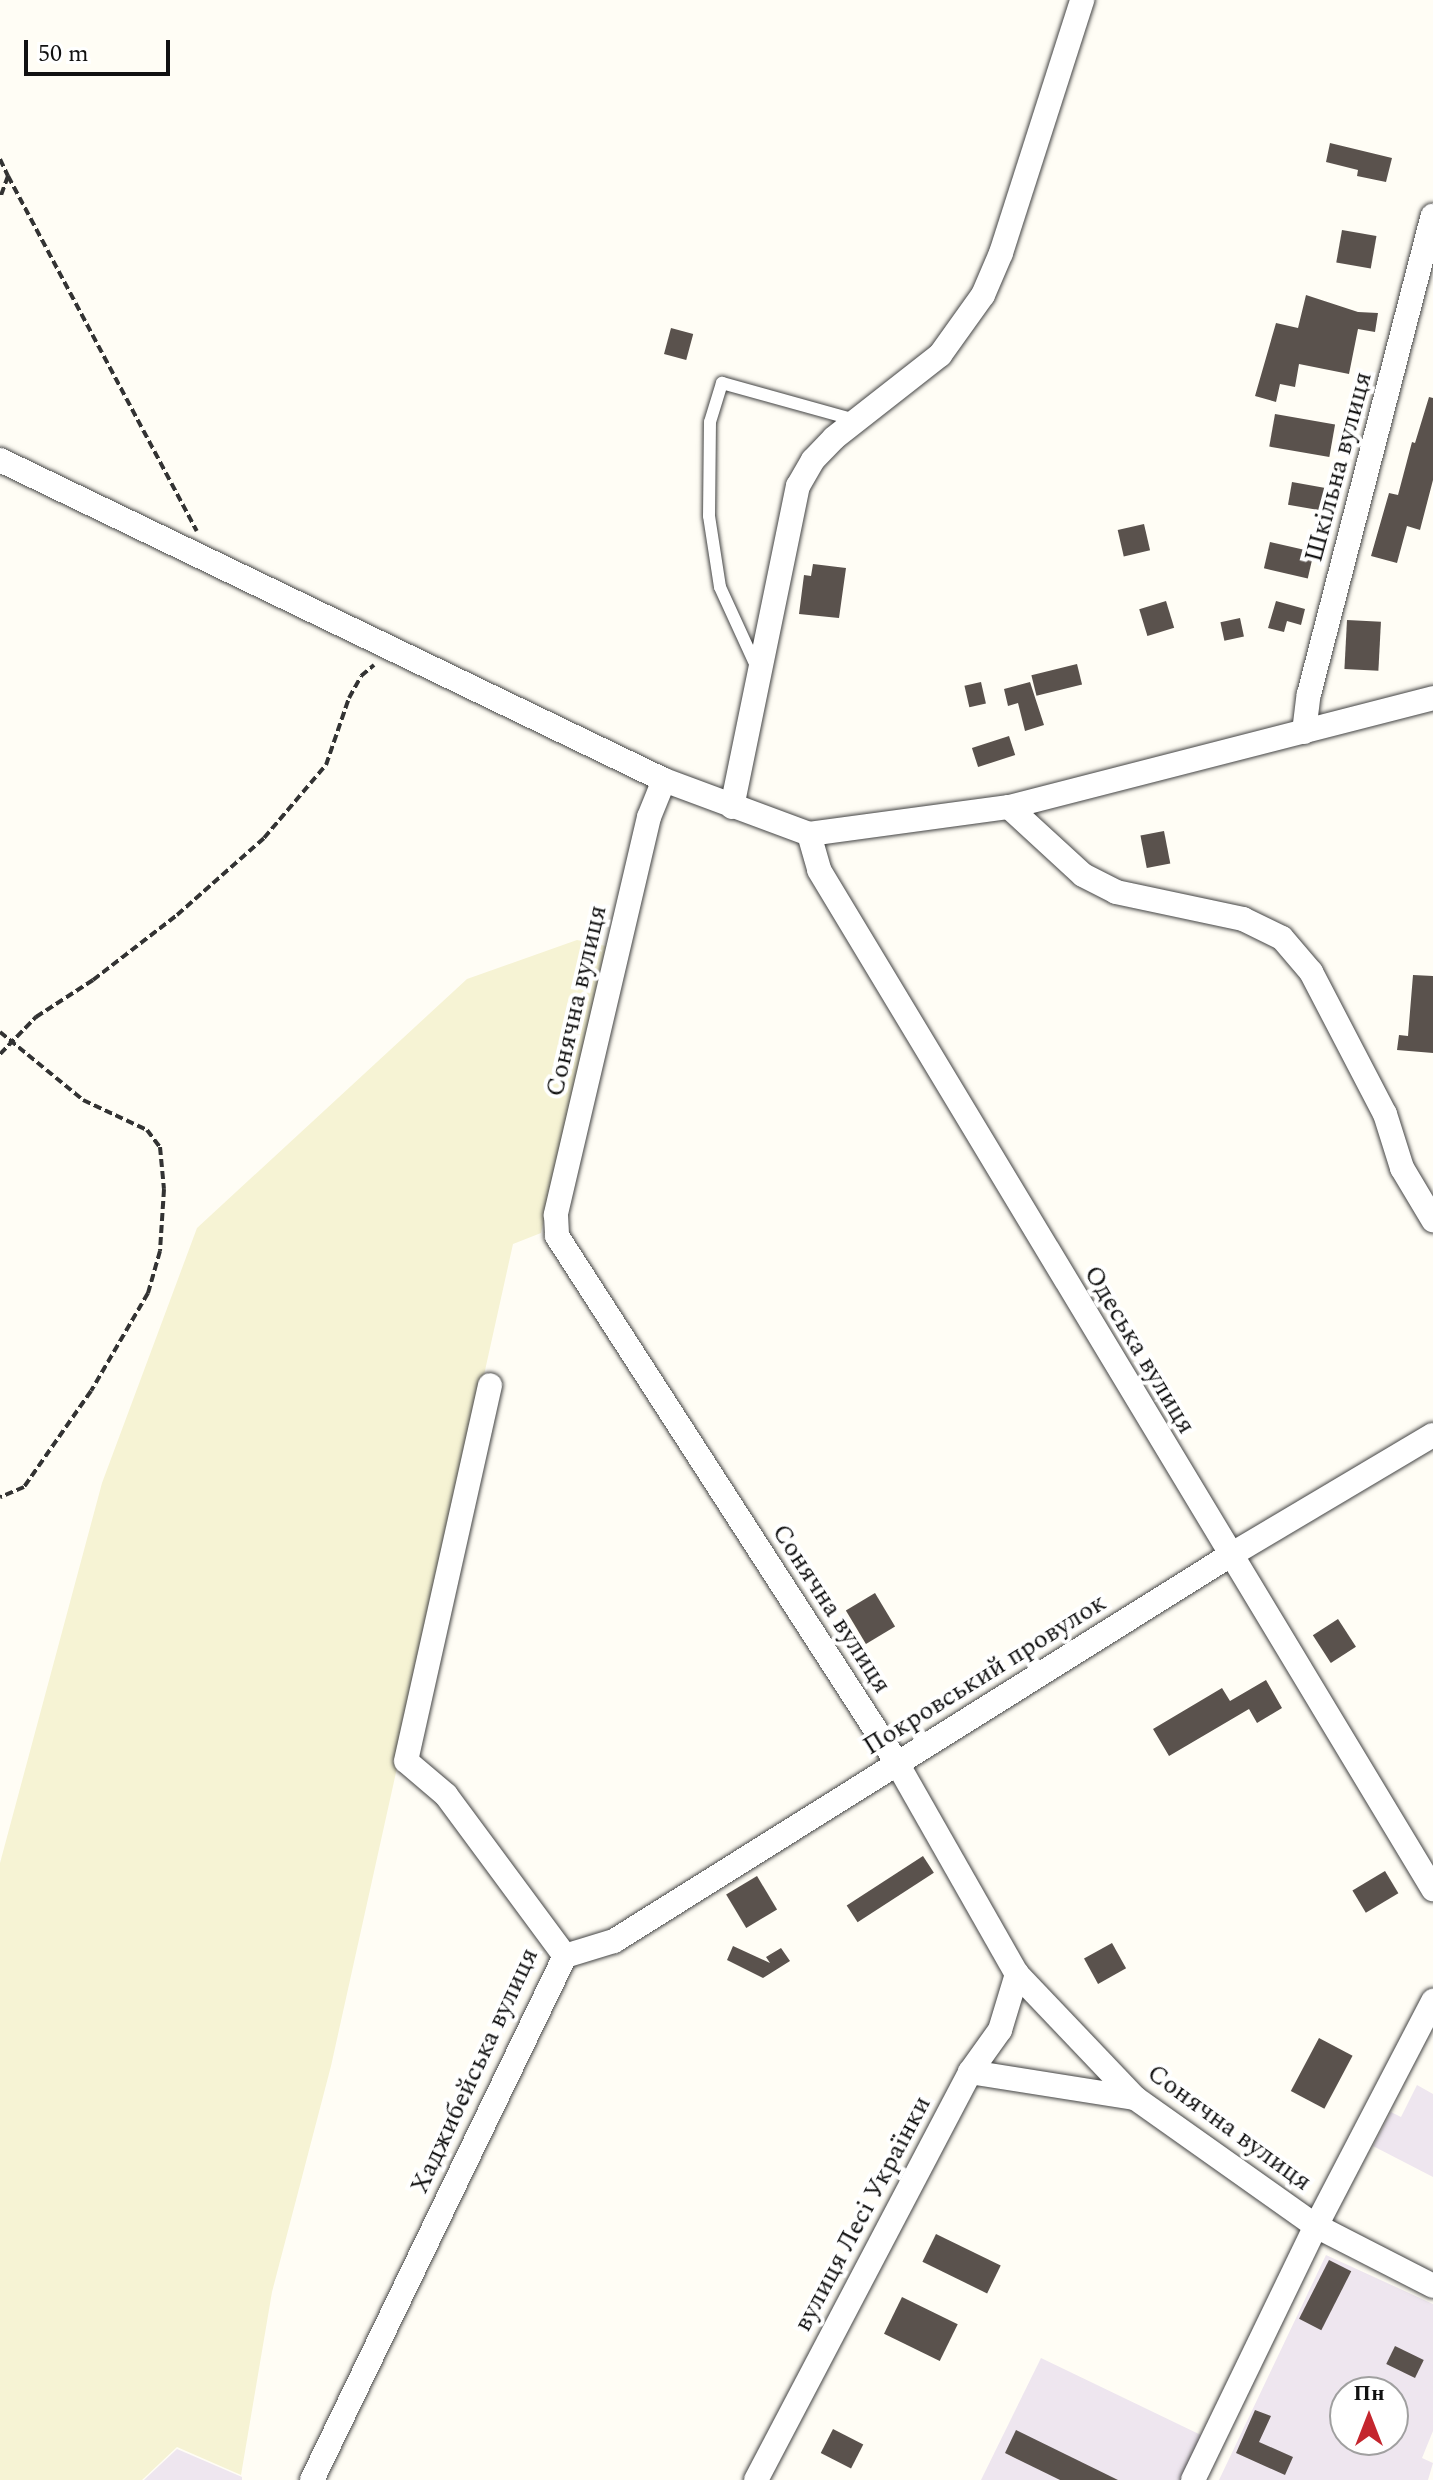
<!DOCTYPE html>
<html>
<head>
<meta charset="utf-8">
<style>
  body { margin:0 }
  #map { position:relative; width:1433px; height:2480px; overflow:hidden; background:#fffdf5; font-family:Spectral,serif }
  div>[style] { position:absolute }
  .industrial>* { inset:0; background:#eee6ef }
  .farmland>* { inset:0; background:#f6f3d4 }
  .building>* { inset:0; background:#5a524d; transform-origin:0 0 }
  .path>* { height:4px; margin-top:-2px; transform-origin:0; background:repeating-linear-gradient(90deg,#333 0 8px,transparent 0 12px) }
  .roads { filter:drop-shadow(0 0 2px #444) drop-shadow(0 0 2px #444) }
  .service>* { height:12px; margin:-6px; padding:0 6px; transform-origin:6px; border-radius:6px; background:#fff }
  .minor>* { height:24px; margin:-12px; padding:0 12px; transform-origin:12px; border-radius:12px; background:#fff }
  span { translate:-50% -50%; white-space:nowrap; text-align:center; line-height:1.15; -webkit-text-stroke:8px #fff; paint-order:stroke }
  .street-label { font-size:26px; color:#111 }
  .north { position:absolute; left:1329px; top:2376px; width:80px; height:80px; box-sizing:border-box; background:#fff; border:2px solid #a0a0a0; border-radius:50%; rotate:0deg; font-size:22px; font-weight:700; line-height:32px; text-align:center; color:#111 }
  .north::after { content:''; display:block; margin:auto; width:28px; height:36px; background:#c4262e; clip-path:polygon(50% 0,100% 100%,50% 72%,0 100%) }
  .scale { position:absolute; left:24px; top:40px; width:146px; height:36px; box-sizing:border-box; border:4px solid #111; border-top:0; padding-left:10px; font-size:24px; line-height:28px; white-space:nowrap; color:#111; -webkit-text-stroke:6px #fff; paint-order:stroke }
</style>
</head>
<body>
<div id="map">
  <div class="industrial">
    <i style="clip-path:polygon(1417px 2085px,1433px 2094px,1433px 2177px,1373px 2146px,1391px 2112px,1401px 2117px)"></i>
    <i style="clip-path:polygon(evenodd,1326px 2255px,1433px 2304px,1433px 2431px,1422px 2458px,1433px 2463px,1428px 2480px,1219px 2480px,1326px 2255px,1345px 2392px,1393px 2392px,1393px 2440px,1345px 2440px,1345px 2392px)"></i>
    <i style="clip-path:polygon(1041px 2358px,1203px 2436px,1183px 2480px,981px 2480px)"></i>
    <i style="clip-path:polygon(177px 2449px,242px 2477px,242px 2480px,144px 2480px)"></i>
  </div>
  <div class="farmland">
    <i style="clip-path:polygon(577px 940px,606px 946px,541px 1233px,513px 1244px,331px 2066px,272px 2292px,241px 2475px,177px 2447px,142px 2480px,0 2480px,0 1863px,102px 1483px,197px 1228px,467px 979px)"></i>
  </div>
  <div class="building">
    <i style="clip-path:polygon(1330px 143px,1392px 158px,1386px 182px,1357px 176px,1358px 170px,1326px 162px)"></i>
    <i style="left:1342px;top:230px;width:35px;height:33px;rotate:10deg"></i>
    <i style="clip-path:polygon(1306px 295px,1358px 312px,1378px 313px,1375px 332px,1358px 329px,1349px 374px,1299px 364px,1295px 387px,1280px 384px,1276px 402px,1255px 396px,1276px 323px,1298px 328px)"></i>
    <i style="left:671px;top:328px;width:23px;height:27px;rotate:15deg"></i>
    <i style="clip-path:polygon(1429px 397px,1433px 398px,1433px 480px,1420px 530px,1407px 526px,1397px 563px,1371px 556px,1389px 493px,1398px 495px,1412px 442px,1415px 443px)"></i>
    <i style="left:1275px;top:414px;width:61px;height:33px;rotate:10deg"></i>
    <i style="left:1292px;top:482px;width:34px;height:23px;rotate:10deg"></i>
    <i style="left:1144px;top:524px;width:27px;height:27px;rotate:77deg"></i>
    <i style="left:1270px;top:542px;width:45px;height:27px;rotate:13deg"></i>
    <i style="clip-path:polygon(813px 564px,846px 568px,839px 618px,799px 614px,804px 575px,811px 576px)"></i>
    <i style="left:1166px;top:601px;width:28px;height:28px;rotate:73deg"></i>
    <i style="clip-path:polygon(1276px 601px,1305px 609px,1301px 625px,1287px 621px,1284px 632px,1268px 628px)"></i>
    <i style="left:1240px;top:618px;width:19px;height:20px;rotate:78deg"></i>
    <i style="left:1347px;top:620px;width:34px;height:49px;rotate:3deg"></i>
    <i style="left:1077px;top:664px;width:21px;height:47px;rotate:76deg"></i>
    <i style="left:981px;top:682px;width:22px;height:17px;rotate:77deg"></i>
    <i style="clip-path:polygon(1030px 682px,1044px 725px,1025px 731px,1018px 703px,1008px 706px,1004px 689px)"></i>
    <i style="left:1009px;top:736px;width:20px;height:39px;rotate:72deg"></i>
    <i style="left:1164px;top:831px;width:33px;height:24px;rotate:79deg"></i>
    <i style="clip-path:polygon(1413px 975px,1433px 976px,1433px 1053px,1397px 1050px,1399px 1035px,1408px 1036px)"></i>
    <i style="left:875px;top:1593px;width:39px;height:34px;rotate:59deg"></i>
    <i style="left:1338px;top:1619px;width:33px;height:30px;rotate:57deg"></i>
    <i style="clip-path:polygon(1266px 1680px,1282px 1708px,1257px 1723px,1249px 1709px,1169px 1756px,1153px 1729px,1222px 1688px,1230px 1701px)"></i>
    <i style="left:923px;top:1856px;width:20px;height:91px;rotate:57deg"></i>
    <i style="left:1385px;top:1871px;width:26px;height:38px;rotate:59deg"></i>
    <i style="left:757px;top:1876px;width:39px;height:36px;rotate:59deg"></i>
    <i style="left:1112px;top:1943px;width:29px;height:32px;rotate:61deg"></i>
    <i style="clip-path:polygon(733px 1946px,770px 1963px,766px 1957px,781px 1948px,790px 1961px,763px 1978px,727px 1960px)"></i>
    <i style="left:1319px;top:2038px;width:38px;height:60px;rotate:28deg"></i>
    <i style="left:936px;top:2234px;width:72px;height:31px;rotate:26deg"></i>
    <i style="left:1329px;top:2260px;width:25px;height:66px;rotate:27deg"></i>
    <i style="left:902px;top:2297px;width:62px;height:41px;rotate:26deg"></i>
    <i style="left:1395px;top:2346px;width:32px;height:20px;rotate:26deg"></i>
    <i style="clip-path:polygon(1255px 2410px,1271px 2416px,1259px 2442px,1293px 2457px,1285px 2475px,1236px 2453px)"></i>
    <i style="left:833px;top:2429px;width:34px;height:27px;rotate:27deg"></i>
    <i style="clip-path:polygon(1016px 2430px,1118px 2480px,1060px 2480px,1005px 2453px)"></i>
  </div>
  <div class="path">
    <i style="left:0;top:159px;width:19px;rotate:65deg"></i>
    <i style="left:8px;top:176px;width:23px;rotate:110deg"></i>
    <i style="left:8px;top:176px;width:402px;rotate:62deg"></i>
    <i style="left:0;top:1032px;width:107px;rotate:39.3deg"></i>
    <i style="left:83px;top:1100px;width:71px;rotate:25.1deg"></i>
    <i style="left:147px;top:1130px;width:21px;rotate:53deg"></i>
    <i style="left:160px;top:1147px;width:42px;rotate:84.6deg"></i>
    <i style="left:164px;top:1189px;width:62px;rotate:93.7deg"></i>
    <i style="left:160px;top:1251px;width:44px;rotate:105.9deg"></i>
    <i style="left:148px;top:1293px;width:113px;rotate:120.2deg"></i>
    <i style="left:91px;top:1391px;width:117px;rotate:124.9deg"></i>
    <i style="left:24px;top:1487px;width:26px;rotate:157deg"></i>
    <i style="left:0;top:1054px;width:52px;rotate:-45.8deg"></i>
    <i style="left:36px;top:1017px;width:68px;rotate:-33deg"></i>
    <i style="left:93px;top:980px;width:106px;rotate:-37.7deg"></i>
    <i style="left:177px;top:915px;width:116px;rotate:-41.5deg"></i>
    <i style="left:264px;top:838px;width:96px;rotate:-49.7deg"></i>
    <i style="left:326px;top:765px;width:71px;rotate:-71.1deg"></i>
    <i style="left:349px;top:698px;width:25px;rotate:-61deg"></i>
    <i style="left:361px;top:676px;width:17px;rotate:-40deg"></i>
  </div>
  <div class="roads">
    <div class="service">
      <i style="left:757px;top:668px;width:89px;rotate:-114.6deg"></i>
      <i style="left:720px;top:587px;width:72px;rotate:-98.8deg"></i>
      <i style="left:709px;top:516px;width:94px;rotate:-89.4deg"></i>
      <i style="left:710px;top:422px;width:41px;rotate:-72.9deg"></i>
      <i style="left:722px;top:383px;width:138px;rotate:15.5deg"></i>
    </div>
    <div class="minor">
      <i style="left:0;top:460px;width:737px;rotate:25.73deg"></i>
      <i style="left:664px;top:780px;width:155px;rotate:20.4deg"></i>
      <i style="left:809px;top:834px;width:202px;rotate:-7.7deg"></i>
      <i style="left:1009px;top:807px;width:438px;rotate:-14.4deg"></i>
      <i style="left:1304px;top:732px;width:38px;rotate:-83deg"></i>
      <i style="left:1309px;top:694px;width:494px;rotate:-75.5deg"></i>
      <i style="left:664px;top:780px;width:40px;rotate:112deg"></i>
      <i style="left:649px;top:817px;width:409px;rotate:103.2deg"></i>
      <i style="left:556px;top:1215px;width:21px;rotate:87deg"></i>
      <i style="left:557px;top:1236px;width:627px;rotate:57.17deg"></i>
      <i style="left:897px;top:1763px;width:243px;rotate:60.4deg"></i>
      <i style="left:1017px;top:1974px;width:171px;rotate:46.4deg"></i>
      <i style="left:1135px;top:2098px;width:222px;rotate:35.3deg"></i>
      <i style="left:1316px;top:2226px;width:131px;rotate:27.1deg"></i>
      <i style="left:732px;top:807px;width:328px;rotate:-78.4deg"></i>
      <i style="left:798px;top:486px;width:30px;rotate:-60deg"></i>
      <i style="left:813px;top:460px;width:30px;rotate:-46deg"></i>
      <i style="left:834px;top:438px;width:135px;rotate:-38.1deg"></i>
      <i style="left:940px;top:355px;width:74px;rotate:-54.4deg"></i>
      <i style="left:983px;top:295px;width:46px;rotate:-66.8deg"></i>
      <i style="left:1001px;top:253px;width:266px;rotate:-72.2deg"></i>
      <i style="left:1009px;top:807px;width:100px;rotate:42.6deg"></i>
      <i style="left:1083px;top:875px;width:37px;rotate:27deg"></i>
      <i style="left:1116px;top:892px;width:130px;rotate:12deg"></i>
      <i style="left:1243px;top:919px;width:43px;rotate:26deg"></i>
      <i style="left:1282px;top:938px;width:45px;rotate:49.5deg"></i>
      <i style="left:1311px;top:972px;width:160px;rotate:62.5deg"></i>
      <i style="left:1385px;top:1114px;width:57px;rotate:72.5deg"></i>
      <i style="left:1402px;top:1168px;width:61px;rotate:59.2deg"></i>
      <i style="left:809px;top:834px;width:37px;rotate:74deg"></i>
      <i style="left:819px;top:870px;width:1190px;rotate:58.93deg"></i>
      <i style="left:565px;top:1956px;width:51px;rotate:-17deg"></i>
      <i style="left:614px;top:1941px;width:726px;rotate:-32.05deg"></i>
      <i style="left:1229px;top:1556px;width:237px;rotate:-30.7deg"></i>
      <i style="left:970px;top:2072px;width:167px;rotate:9deg"></i>
      <i style="left:312px;top:2480px;width:582px;rotate:-64.23deg"></i>
      <i style="left:565px;top:1956px;width:200px;rotate:-126.5deg"></i>
      <i style="left:446px;top:1795px;width:52px;rotate:-139.6deg"></i>
      <i style="left:406px;top:1761px;width:385px;rotate:-77.4deg"></i>
      <i style="left:756px;top:2480px;width:461px;rotate:-62.3deg"></i>
      <i style="left:970px;top:2072px;width:52px;rotate:-54.5deg"></i>
      <i style="left:1000px;top:2030px;width:59px;rotate:-73.1deg"></i>
      <i style="left:1193px;top:2480px;width:282px;rotate:-64.2deg"></i>
      <i style="left:1316px;top:2226px;width:254px;rotate:-62.5deg"></i>
    </div>
  </div>
  <div class="street-label">
    <span style="left:1339px;top:467px;rotate:-75deg">Шкільна вулиця</span>
    <span style="left:577px;top:1001px;rotate:-77deg">Сонячна вулиця</span>
    <span style="left:1139px;top:1350px;rotate:59deg">Одеська вулиця</span>
    <span style="left:831px;top:1609px;rotate:57deg">Сонячна вулиця</span>
    <span style="left:985px;top:1675px;rotate:-32deg">Покровський провулок</span>
    <span style="left:475px;top:2071px;rotate:-65deg">Хаджибейська вулиця</span>
    <span style="left:1229px;top:2128px;rotate:36deg">Сонячна вулиця</span>
    <span style="left:863px;top:2214px;rotate:-62deg">вулиця Лесі Українки</span>
  </div>
  <div class="north">Пн</div>
  <div class="scale">50 m</div>
</div>
</body>
</html>
